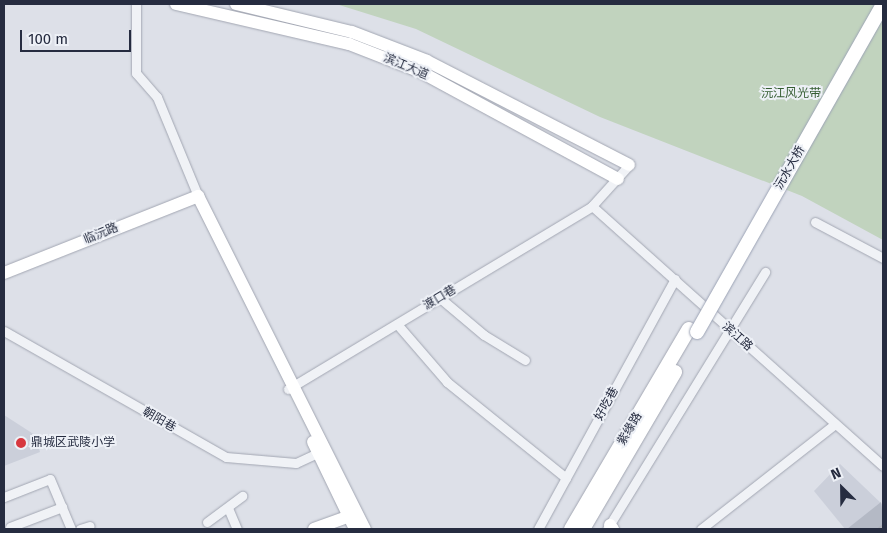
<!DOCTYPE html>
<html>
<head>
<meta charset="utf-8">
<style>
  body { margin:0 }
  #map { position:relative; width:887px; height:533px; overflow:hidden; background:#dde0e8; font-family:"Fira Sans","Noto Sans SC",sans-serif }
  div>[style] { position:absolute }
  .built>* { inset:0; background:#cbcfda }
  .green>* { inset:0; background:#c1d3be }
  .shadow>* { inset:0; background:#0003 }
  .building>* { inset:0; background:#b4b9c5 }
  .roads { filter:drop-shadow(0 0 1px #a2a6b2) drop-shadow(0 0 1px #a2a6b2) }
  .street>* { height:9px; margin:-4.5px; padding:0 4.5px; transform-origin:4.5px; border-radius:4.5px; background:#f0f2f6 }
  .secondary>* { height:12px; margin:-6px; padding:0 6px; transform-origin:6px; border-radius:6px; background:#fff }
  .primary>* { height:14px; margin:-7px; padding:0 7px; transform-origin:7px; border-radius:7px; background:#fff }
  .bridges { filter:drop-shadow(0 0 1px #9ca3b5) drop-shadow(0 0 1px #9ca3b5) }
  .primary-bridge>* { height:14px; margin:-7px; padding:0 7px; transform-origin:7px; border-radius:7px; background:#fff }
  .dots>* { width:14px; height:14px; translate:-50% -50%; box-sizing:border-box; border:2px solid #edf0f6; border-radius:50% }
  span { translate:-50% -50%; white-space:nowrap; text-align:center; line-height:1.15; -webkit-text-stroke:4px #edf0f6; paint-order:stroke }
  .street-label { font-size:12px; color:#262c40 }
  .park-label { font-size:12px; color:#355d32 }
  .poi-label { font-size:12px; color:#262c40 }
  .left { translate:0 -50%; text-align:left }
  .frame { position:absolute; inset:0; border:5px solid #262c40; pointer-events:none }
  .north { position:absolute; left:817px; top:463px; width:50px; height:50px; -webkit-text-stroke:4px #edf0f6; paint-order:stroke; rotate:337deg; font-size:14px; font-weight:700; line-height:20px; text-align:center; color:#262c40 }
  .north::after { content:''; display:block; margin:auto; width:18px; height:22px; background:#262c40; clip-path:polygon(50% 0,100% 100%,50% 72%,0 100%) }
  .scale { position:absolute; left:20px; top:30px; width:111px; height:22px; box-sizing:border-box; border:2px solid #262c40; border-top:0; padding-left:6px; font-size:15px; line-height:18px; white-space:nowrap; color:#262c40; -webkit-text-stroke:4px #edf0f6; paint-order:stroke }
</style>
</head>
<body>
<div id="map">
  <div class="built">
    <i style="clip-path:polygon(4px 415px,35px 435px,40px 452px,4px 466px)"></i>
    <i style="clip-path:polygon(840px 464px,883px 505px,883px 524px,877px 529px,845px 529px,814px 491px)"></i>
  </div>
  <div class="green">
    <i style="clip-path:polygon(336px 4px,883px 4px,883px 240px,802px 196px,600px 117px,416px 29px)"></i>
  </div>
  <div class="shadow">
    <i style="clip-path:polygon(881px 504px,883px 529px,849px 529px)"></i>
  </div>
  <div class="building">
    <i style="clip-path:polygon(881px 502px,883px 524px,877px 529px,847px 529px)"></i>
  </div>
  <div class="roads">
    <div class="street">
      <i style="left:136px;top:4px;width:69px;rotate:90deg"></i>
      <i style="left:136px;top:73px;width:32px;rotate:49deg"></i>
      <i style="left:157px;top:97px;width:107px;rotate:67.5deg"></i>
      <i style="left:592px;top:206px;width:390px;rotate:41.8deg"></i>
      <i style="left:815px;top:222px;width:77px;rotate:27.9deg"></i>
      <i style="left:440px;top:298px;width:57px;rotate:40.1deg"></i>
      <i style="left:484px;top:335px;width:48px;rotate:31.4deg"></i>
      <i style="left:397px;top:324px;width:77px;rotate:49.2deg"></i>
      <i style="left:447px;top:382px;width:153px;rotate:38.9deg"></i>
      <i style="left:4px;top:331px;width:255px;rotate:29.6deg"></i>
      <i style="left:226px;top:457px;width:70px;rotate:4.9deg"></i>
      <i style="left:296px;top:463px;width:29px;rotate:-25deg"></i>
      <i style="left:288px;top:389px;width:355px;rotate:-31deg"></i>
      <i style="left:592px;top:206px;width:55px;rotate:-47.9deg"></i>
      <i style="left:4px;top:497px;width:49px;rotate:-21.4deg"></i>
      <i style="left:50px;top:479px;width:54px;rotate:67.2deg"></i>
      <i style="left:228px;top:508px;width:23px;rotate:67deg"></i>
      <i style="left:207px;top:522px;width:44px;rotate:-36.6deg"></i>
      <i style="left:10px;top:527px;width:56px;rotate:-21deg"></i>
      <i style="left:80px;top:529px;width:10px;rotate:-17deg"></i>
      <i style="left:538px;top:529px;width:285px;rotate:-61.3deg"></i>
      <i style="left:607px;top:529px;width:302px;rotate:-58.4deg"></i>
      <i style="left:701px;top:529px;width:170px;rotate:-38.1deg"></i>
    </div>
    <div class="secondary">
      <i style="left:176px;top:4px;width:178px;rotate:13deg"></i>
      <i style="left:349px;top:44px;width:77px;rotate:21.3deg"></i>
      <i style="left:421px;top:72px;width:224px;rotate:28.5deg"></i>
      <i style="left:236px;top:4px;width:119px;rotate:13.6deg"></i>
      <i style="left:352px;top:32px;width:80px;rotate:21.1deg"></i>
      <i style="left:427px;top:61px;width:227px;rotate:27.2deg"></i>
      <i style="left:198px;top:196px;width:373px;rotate:63.4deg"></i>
      <i style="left:4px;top:273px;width:209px;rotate:-21.6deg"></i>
      <i style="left:313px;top:442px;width:97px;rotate:64.2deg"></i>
      <i style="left:610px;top:525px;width:5px;rotate:53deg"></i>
      <i style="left:314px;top:529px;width:37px;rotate:-20deg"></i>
    </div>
    <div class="primary">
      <i style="left:571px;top:529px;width:232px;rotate:-59.5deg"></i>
      <i style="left:583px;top:529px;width:182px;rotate:-59.6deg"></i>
    </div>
  </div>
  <div class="bridges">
    <div class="primary-bridge">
      <i style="left:697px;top:332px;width:376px;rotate:-60.4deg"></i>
    </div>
  </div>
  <div class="dots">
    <i style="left:21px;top:443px;background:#d7383f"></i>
  </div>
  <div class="street-label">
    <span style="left:406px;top:67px;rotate:23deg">滨江大道</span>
    <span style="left:790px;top:168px;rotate:-60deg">沅水大桥</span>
    <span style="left:101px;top:234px;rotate:-22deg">临沅路</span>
    <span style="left:440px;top:298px;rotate:-31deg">渡口巷</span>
    <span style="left:737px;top:337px;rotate:42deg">滨江路</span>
    <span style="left:607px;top:404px;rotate:-61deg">好吃巷</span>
    <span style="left:159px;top:420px;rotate:30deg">朝阳巷</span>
    <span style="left:630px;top:429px;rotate:-59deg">紫缘路</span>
  </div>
  <div class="park-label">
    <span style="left:791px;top:94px">沅江风光带</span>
  </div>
  <div class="poi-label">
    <span class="left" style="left:31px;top:443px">鼎城区武陵小学</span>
  </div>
  <div class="frame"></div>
  <div class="north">N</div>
  <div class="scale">100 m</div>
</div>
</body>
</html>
